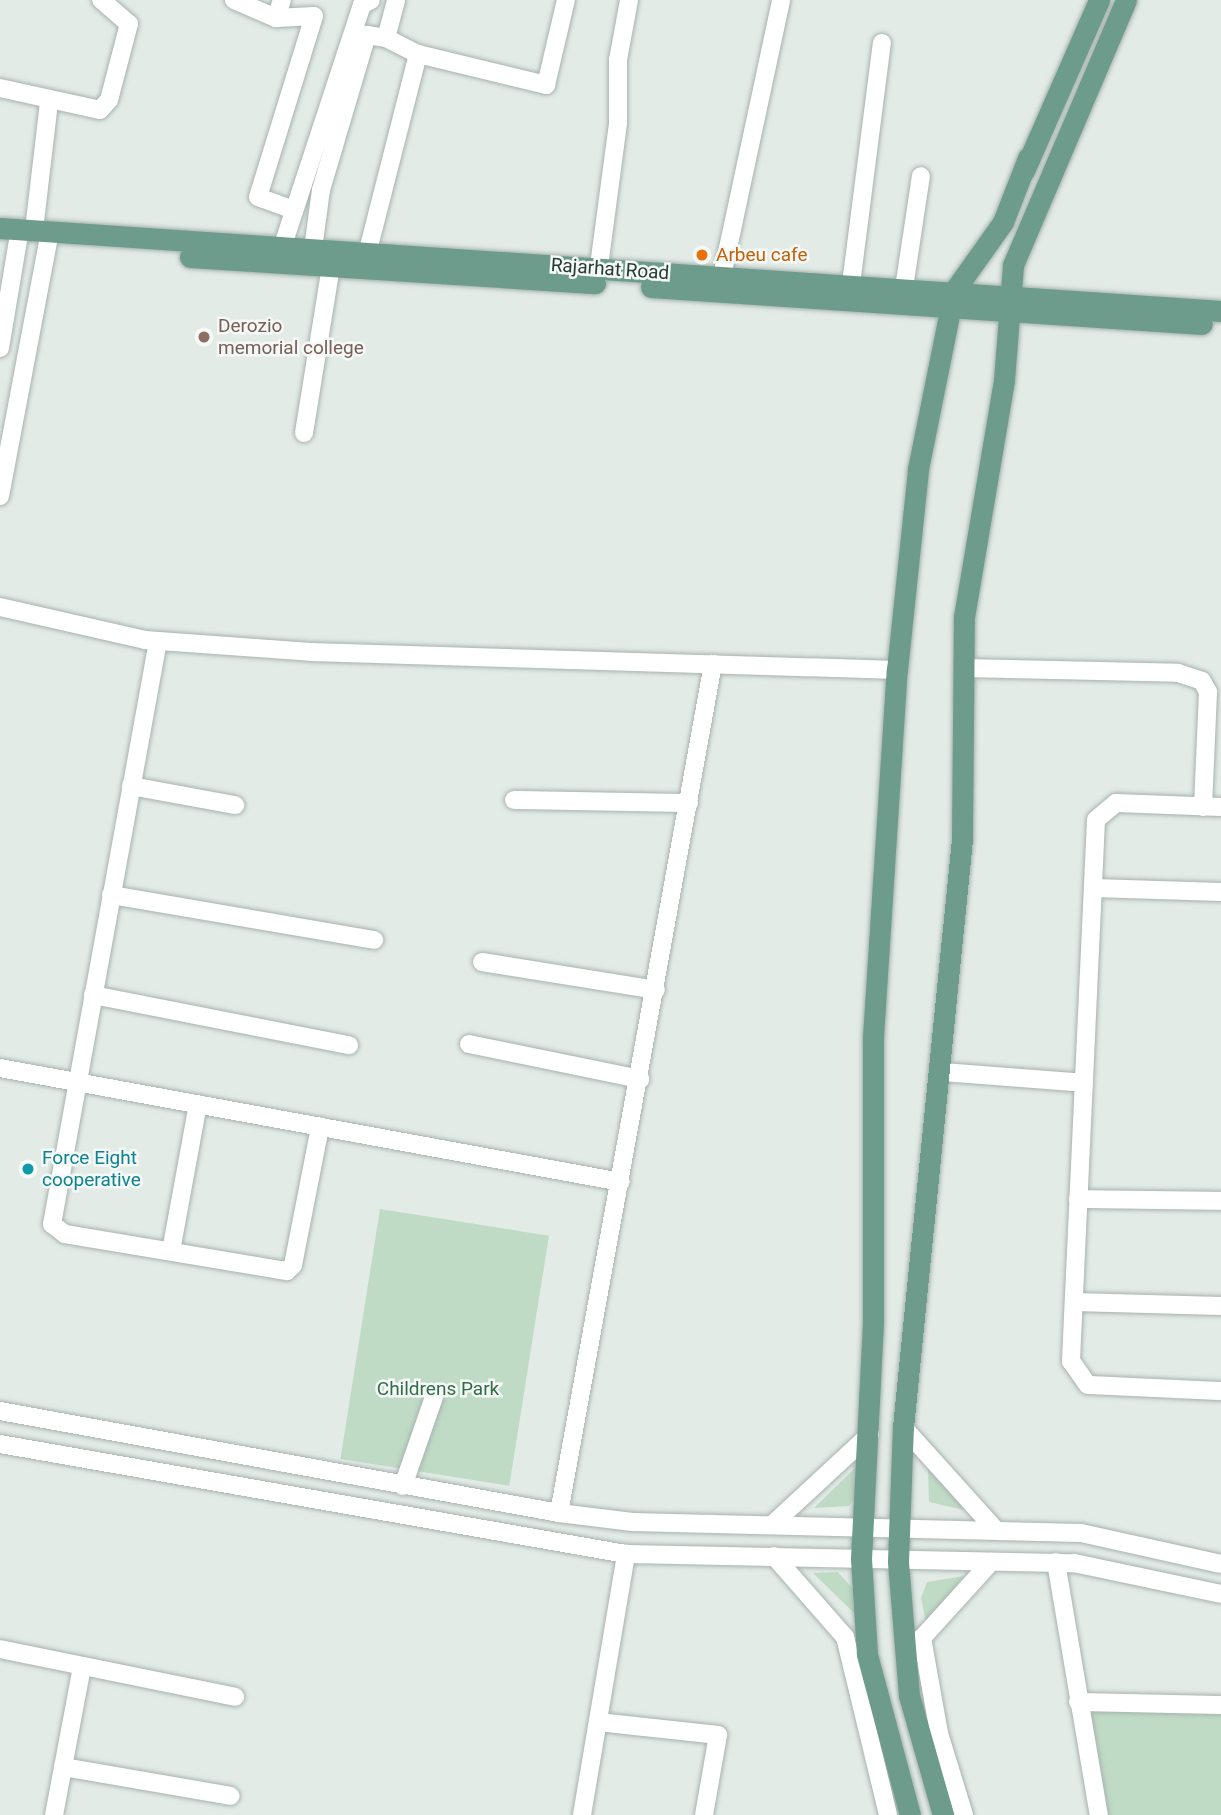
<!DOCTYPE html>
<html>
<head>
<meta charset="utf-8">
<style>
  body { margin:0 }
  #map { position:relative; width:1221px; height:1815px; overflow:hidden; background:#e3ebe7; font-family:Roboto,sans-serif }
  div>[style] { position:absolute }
  .green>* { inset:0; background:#bfdac5; transform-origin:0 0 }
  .roads { filter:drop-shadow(0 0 2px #a6b3ae) drop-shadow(0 0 2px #a6b3ae) }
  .minor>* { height:18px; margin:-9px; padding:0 9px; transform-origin:9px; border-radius:9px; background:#fff }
  .major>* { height:21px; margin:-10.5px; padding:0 10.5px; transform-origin:10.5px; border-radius:10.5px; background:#6d9c8d }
  .dots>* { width:19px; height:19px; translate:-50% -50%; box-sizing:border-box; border:4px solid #f4f8f6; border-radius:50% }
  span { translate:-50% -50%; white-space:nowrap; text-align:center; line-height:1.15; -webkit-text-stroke:5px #f4f8f6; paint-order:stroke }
  .food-label { font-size:19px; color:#c56008 }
  .left { translate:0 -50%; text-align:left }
  .street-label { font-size:19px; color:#253b34 }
  .education-label { font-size:19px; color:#785e54 }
  .culture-label { font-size:19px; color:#0d838f }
  .park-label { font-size:19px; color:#336d47 }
</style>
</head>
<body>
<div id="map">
  <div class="green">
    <i style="left:380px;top:1209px;width:171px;height:253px;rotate:9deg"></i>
    <i style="clip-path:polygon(859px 1464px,857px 1495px,849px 1506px,814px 1508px)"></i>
    <i style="clip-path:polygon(928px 1467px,969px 1511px,929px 1502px)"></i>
    <i style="clip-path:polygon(838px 1572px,853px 1589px,854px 1613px,813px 1573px)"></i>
    <i style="clip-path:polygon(964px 1576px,926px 1622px,921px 1598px,927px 1582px)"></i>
    <i style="clip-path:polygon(1078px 1702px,1221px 1705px,1221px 1815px,1107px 1815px)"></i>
  </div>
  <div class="roads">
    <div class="minor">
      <i style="left:234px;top:0;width:46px;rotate:23.2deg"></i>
      <i style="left:276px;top:18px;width:19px;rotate:-72deg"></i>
      <i style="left:276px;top:18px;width:38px;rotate:-3deg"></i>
      <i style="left:314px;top:16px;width:189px;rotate:107.2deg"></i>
      <i style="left:258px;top:197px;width:37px;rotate:20deg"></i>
      <i style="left:386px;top:38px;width:36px;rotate:27deg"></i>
      <i style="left:0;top:88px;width:102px;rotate:12.4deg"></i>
      <i style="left:100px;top:110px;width:13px;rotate:-48deg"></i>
      <i style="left:109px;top:100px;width:79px;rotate:-75.3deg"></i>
      <i style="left:129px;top:24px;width:37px;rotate:-139deg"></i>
      <i style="left:34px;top:230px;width:128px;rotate:-83.3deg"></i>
      <i style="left:282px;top:248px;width:256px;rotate:-71.8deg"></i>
      <i style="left:362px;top:5px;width:10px;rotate:-29deg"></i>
      <i style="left:313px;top:249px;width:60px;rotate:-82.3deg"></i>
      <i style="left:321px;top:190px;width:162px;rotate:-73.5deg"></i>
      <i style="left:367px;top:35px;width:19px;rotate:9deg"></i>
      <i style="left:386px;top:38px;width:39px;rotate:-75deg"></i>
      <i style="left:365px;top:262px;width:215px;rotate:-75.7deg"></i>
      <i style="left:418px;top:54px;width:132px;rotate:13.6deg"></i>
      <i style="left:546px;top:85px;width:87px;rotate:-76.8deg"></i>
      <i style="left:722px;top:276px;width:282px;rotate:-77.9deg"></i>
      <i style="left:597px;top:281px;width:159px;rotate:-82.4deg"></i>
      <i style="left:618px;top:123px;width:63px;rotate:-90deg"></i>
      <i style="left:618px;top:60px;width:61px;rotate:-79.6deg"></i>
      <i style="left:851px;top:284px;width:243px;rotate:-82.7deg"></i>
      <i style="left:904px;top:288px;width:113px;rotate:-81.4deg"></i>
      <i style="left:0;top:348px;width:121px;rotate:-80.5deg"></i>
      <i style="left:304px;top:433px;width:168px;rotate:-80.8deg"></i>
      <i style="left:0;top:496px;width:270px;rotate:-79.3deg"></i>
      <i style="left:0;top:607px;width:149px;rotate:12.8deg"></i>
      <i style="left:145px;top:640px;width:166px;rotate:4.1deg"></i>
      <i style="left:311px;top:652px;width:586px;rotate:1.76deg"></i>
      <i style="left:158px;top:641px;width:593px;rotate:100.3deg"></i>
      <i style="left:52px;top:1224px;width:16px;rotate:38deg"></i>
      <i style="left:65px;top:1234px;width:225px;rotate:9.5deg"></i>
      <i style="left:287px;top:1271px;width:8px;rotate:-45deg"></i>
      <i style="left:293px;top:1265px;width:141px;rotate:-78.9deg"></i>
      <i style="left:964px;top:668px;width:214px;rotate:1.3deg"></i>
      <i style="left:1178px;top:673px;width:25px;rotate:18deg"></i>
      <i style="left:1202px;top:681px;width:13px;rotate:61deg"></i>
      <i style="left:1208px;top:692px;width:115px;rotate:92.5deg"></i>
      <i style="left:131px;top:786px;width:106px;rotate:10.4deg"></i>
      <i style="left:514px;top:800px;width:175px;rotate:1deg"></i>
      <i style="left:1221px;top:807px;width:105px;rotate:-177.8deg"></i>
      <i style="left:1116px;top:803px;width:26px;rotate:140deg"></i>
      <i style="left:1096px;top:820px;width:542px;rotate:92.65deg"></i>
      <i style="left:1071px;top:1361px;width:29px;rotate:55deg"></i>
      <i style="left:1088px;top:1385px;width:133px;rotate:2.6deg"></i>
      <i style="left:1094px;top:888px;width:127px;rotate:1.8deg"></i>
      <i style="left:111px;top:895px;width:267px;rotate:9.7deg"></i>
      <i style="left:482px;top:962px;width:176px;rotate:9.1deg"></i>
      <i style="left:93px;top:995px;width:261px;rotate:11.1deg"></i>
      <i style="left:469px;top:1044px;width:175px;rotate:11.6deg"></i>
      <i style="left:0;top:1068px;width:631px;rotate:10.4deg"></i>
      <i style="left:942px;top:1072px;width:142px;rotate:4.4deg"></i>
      <i style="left:1078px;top:1199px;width:143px;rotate:0.8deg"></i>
      <i style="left:171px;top:1251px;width:149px;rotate:-79.6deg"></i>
      <i style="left:1074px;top:1302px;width:147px;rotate:1.6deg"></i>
      <i style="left:0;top:1411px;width:568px;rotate:10.34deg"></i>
      <i style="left:559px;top:1513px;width:74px;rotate:7deg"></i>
      <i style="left:632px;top:1522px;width:449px;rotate:1.4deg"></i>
      <i style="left:1081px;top:1533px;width:143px;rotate:12.5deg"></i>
      <i style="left:903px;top:1427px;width:137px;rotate:48deg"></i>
      <i style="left:0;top:1444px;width:636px;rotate:9.97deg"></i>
      <i style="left:626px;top:1554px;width:448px;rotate:1.2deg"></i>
      <i style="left:1074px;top:1563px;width:150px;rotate:11.9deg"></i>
      <i style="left:403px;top:1486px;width:94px;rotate:-70.8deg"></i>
      <i style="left:559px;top:1513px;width:863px;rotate:-79.72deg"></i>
      <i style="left:774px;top:1523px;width:131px;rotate:-42.8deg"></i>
      <i style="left:774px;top:1556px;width:108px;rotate:48.8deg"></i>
      <i style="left:845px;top:1637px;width:183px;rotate:76.4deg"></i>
      <i style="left:1056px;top:1562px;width:257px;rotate:80.4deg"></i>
      <i style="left:0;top:1649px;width:240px;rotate:11.5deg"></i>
      <i style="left:1078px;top:1702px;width:143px;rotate:1.2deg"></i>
      <i style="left:598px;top:1722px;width:121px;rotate:6.2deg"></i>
      <i style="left:718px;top:1735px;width:81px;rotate:99.9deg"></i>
      <i style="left:63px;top:1767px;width:170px;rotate:9.8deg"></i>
      <i style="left:54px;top:1815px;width:151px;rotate:-79.3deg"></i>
      <i style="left:582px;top:1815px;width:265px;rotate:-80.4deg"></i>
      <i style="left:964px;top:1815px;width:86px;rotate:-107deg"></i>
      <i style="left:939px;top:1733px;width:97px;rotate:-100.1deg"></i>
      <i style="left:922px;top:1638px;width:103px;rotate:-47.8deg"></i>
    </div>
    <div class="major">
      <i style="left:1024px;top:171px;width:187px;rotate:-66.3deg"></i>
      <i style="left:0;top:228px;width:1224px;rotate:3.89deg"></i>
      <i style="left:190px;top:257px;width:406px;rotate:3.7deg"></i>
      <i style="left:651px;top:287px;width:552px;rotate:3.84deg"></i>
      <i style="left:910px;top:1815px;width:167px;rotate:-105deg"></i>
      <i style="left:867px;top:1654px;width:95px;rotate:-93.6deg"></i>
      <i style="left:861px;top:1559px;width:238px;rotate:-87.1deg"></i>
      <i style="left:873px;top:1321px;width:284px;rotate:-90deg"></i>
      <i style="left:873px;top:1037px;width:368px;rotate:-86.3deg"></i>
      <i style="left:897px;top:670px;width:202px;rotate:-84deg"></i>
      <i style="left:918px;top:469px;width:182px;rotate:-78.6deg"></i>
      <i style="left:954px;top:291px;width:85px;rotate:-54.6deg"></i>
      <i style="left:1003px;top:222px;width:69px;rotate:-68.7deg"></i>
      <i style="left:943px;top:1815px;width:124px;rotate:-105.9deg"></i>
      <i style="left:909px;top:1696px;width:135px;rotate:-94.7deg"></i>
      <i style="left:898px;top:1561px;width:134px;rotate:-87.9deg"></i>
      <i style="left:903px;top:1427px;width:591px;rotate:-84.27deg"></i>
      <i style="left:962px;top:839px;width:222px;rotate:-89.5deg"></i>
      <i style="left:964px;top:617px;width:240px;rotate:-80.4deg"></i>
      <i style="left:1004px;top:380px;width:115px;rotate:-85.5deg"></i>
      <i style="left:1013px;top:265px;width:288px;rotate:-66.9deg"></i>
    </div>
  </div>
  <div class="dots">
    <i style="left:702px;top:255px;background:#e8710a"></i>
    <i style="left:204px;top:337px;background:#8d6e63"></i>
    <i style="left:28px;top:1169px;background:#0f9aa8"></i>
  </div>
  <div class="food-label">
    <span class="left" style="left:716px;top:255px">Arbeu cafe</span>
  </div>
  <div class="street-label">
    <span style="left:610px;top:269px;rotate:4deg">Rajarhat Road</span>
  </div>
  <div class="education-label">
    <span class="left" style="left:218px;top:337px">Derozio<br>memorial college</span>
  </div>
  <div class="culture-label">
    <span class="left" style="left:42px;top:1169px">Force Eight<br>cooperative</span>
  </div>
  <div class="park-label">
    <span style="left:438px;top:1389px">Childrens Park</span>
  </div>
</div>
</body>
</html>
